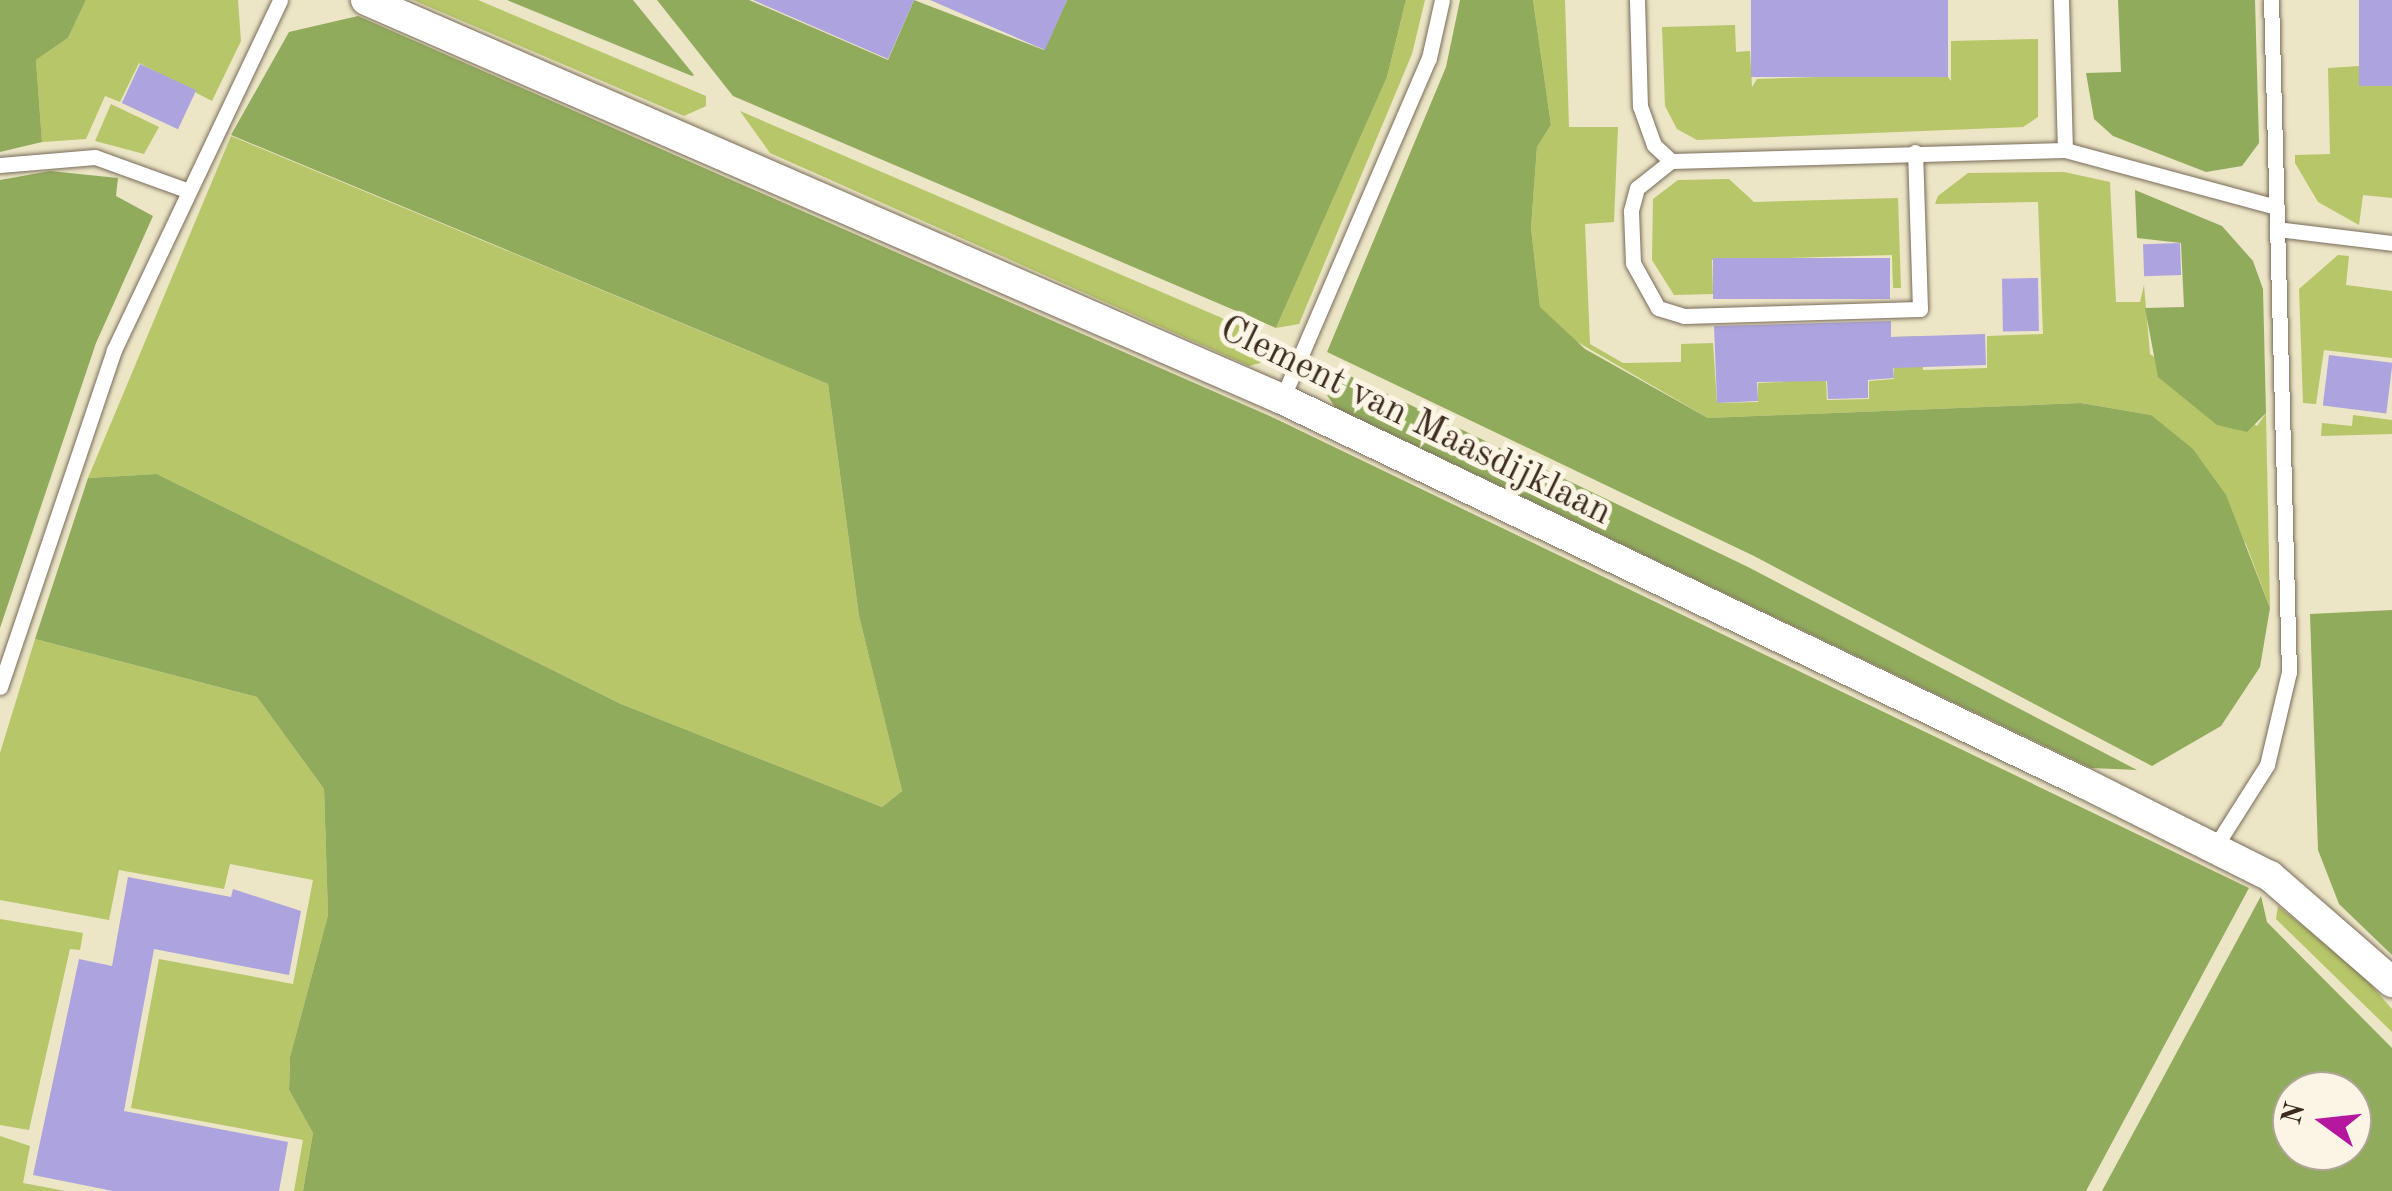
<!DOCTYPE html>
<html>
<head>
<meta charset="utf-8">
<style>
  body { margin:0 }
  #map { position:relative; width:2392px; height:1191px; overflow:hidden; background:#ece5c6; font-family:"Old Standard TT",serif }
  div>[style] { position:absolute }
  .green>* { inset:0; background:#b7c669 }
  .forest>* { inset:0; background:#91ab5d }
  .building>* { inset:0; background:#ada4df; transform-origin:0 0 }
  .roads { filter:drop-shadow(0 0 2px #796b59) drop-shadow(0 0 2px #796b59) }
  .lane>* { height:15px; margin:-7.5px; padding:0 7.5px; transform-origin:7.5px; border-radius:7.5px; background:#fff }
  .street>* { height:30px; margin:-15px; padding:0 15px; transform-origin:15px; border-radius:15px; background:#fff }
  span { translate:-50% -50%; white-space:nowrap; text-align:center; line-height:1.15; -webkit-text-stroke:10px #fcf5e5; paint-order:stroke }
  .street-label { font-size:38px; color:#3b2a1e }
  .north { position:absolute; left:2272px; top:1071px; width:100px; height:100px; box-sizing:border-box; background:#fcf5e5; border:2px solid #afa495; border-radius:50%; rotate:285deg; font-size:28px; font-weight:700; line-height:40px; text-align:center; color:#3b2a1e }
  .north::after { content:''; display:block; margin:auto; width:35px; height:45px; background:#b5179e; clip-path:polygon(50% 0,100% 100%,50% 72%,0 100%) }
</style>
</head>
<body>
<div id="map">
  <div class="green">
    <i style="clip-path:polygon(86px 0,238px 0,241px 41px,212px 101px,139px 63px,120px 102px,105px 96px,86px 139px,42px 142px,36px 60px,68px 38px)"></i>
    <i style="clip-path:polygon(413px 0,478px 0,706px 96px,706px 106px,684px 116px)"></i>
    <i style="clip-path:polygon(1406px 0,1425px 0,1412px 54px,1299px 324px,1276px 328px,1387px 77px)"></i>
    <i style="clip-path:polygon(1533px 0,1565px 0,1569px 127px,1618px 127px,1614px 222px,1585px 224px,1590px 344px,1623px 363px,1681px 362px,1681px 344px,1713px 343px,1717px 403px,1758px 402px,1758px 383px,1783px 382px,1783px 341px,1824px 340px,1827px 400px,1869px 399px,1869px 381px,1894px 379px,1893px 337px,1921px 336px,1923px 370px,1987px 368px,1987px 336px,2043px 334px,2038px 202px,1935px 204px,1938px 196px,1968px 173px,2064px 172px,2110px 182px,2116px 302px,2140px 302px,2144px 285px,2150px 354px,2257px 426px,2266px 413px,2270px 608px,2246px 544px,2151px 415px,2081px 403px,1708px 418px,1555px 329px,1540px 307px,1531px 228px,1537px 147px,1551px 125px)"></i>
    <i style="clip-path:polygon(1735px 25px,1736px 52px,1750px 51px,1752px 87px,1757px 79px,1945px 73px,1951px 81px,1951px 41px,2038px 39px,2038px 117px,2023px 127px,1697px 140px,1677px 129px,1665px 106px,1662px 27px)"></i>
    <i style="clip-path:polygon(2360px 66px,2361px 86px,2392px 86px,2392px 198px,2363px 195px,2359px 225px,2318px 202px,2295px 163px,2295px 155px,2330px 154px,2328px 68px)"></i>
    <i style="clip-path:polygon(111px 104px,159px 127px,144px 154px,95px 141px)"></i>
    <i style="clip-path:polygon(740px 111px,1287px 346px,1282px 357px,1249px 366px,770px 153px)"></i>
    <i style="clip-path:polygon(231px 136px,828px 384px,859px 616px,902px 791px,882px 807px,621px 704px,157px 474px,88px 478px)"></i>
    <i style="clip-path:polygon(1729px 179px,1754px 202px,1898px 198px,1901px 288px,1893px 288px,1892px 255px,1712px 260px,1713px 294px,1674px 295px,1652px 260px,1653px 199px,1678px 180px)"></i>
    <i style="clip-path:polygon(2338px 255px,2349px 256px,2346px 285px,2392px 291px,2392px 358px,2324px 350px,2316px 404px,2303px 403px,2299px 289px)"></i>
    <i style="clip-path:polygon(2353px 415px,2392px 420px,2392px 434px,2321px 436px,2322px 423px,2352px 426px)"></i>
    <i style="clip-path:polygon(35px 639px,257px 697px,324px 789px,328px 915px,290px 1057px,289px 1090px,313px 1133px,303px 1191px,294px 1191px,303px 1140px,131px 1108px,159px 959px,293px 984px,313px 880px,230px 864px,224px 889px,119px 870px,109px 920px,0 900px,0 753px)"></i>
    <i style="clip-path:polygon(2278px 906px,2358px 970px,2392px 1009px,2392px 1032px,2276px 919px)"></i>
    <i style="clip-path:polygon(0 919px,83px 933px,80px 950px,70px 949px,29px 1130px,0 1125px)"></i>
    <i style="clip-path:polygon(0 1136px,30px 1146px,23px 1183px,65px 1191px,0 1191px)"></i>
  </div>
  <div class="forest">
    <i style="clip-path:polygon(0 0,86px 0,68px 38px,36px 60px,42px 142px,0 152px)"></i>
    <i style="clip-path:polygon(507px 0,633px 0,694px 75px,692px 76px)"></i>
    <i style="clip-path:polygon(657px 0,749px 0,888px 60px,914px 0,1044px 50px,1067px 0,1406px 0,1387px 77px,1276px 328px,733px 96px)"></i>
    <i style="clip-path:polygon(1460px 0,1533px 0,1551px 125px,1537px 147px,1531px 228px,1540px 307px,1585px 349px,1708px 418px,2081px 403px,2151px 415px,2193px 449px,2226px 495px,2270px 608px,2260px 667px,2221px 726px,2152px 766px,1754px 556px,1327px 352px,1446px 67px)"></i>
    <i style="clip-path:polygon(2118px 0,2255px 0,2259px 143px,2242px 166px,2206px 172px,2113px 136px,2094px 119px,2086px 73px,2121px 72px)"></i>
    <i style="clip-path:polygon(358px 16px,1274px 418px,2249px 888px,2086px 1191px,303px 1191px,313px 1133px,289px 1090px,290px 1057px,328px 915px,324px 789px,257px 697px,35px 639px,88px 478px,157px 474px,621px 704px,882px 807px,902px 791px,859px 616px,828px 384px,231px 135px,289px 32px)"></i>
    <i style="clip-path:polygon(50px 171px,118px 178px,116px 196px,153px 216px,96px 343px,0 628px,0 180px)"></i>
    <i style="clip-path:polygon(2135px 190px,2222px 226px,2253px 261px,2263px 289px,2266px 413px,2247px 432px,2217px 425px,2158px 377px,2145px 308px,2184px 307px,2181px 243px,2137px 238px)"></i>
    <i style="clip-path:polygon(1323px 363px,1748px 567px,2137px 770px,2091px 768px,1335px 407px,1320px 385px)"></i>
    <i style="clip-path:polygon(2392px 610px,2392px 955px,2339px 904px,2318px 850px,2310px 614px)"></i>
    <i style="clip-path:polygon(evenodd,2261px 896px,2267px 922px,2392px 1048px,2392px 1191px,2102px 1191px,2261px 896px,2292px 1091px,2352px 1091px,2352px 1151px,2292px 1151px,2292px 1091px)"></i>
  </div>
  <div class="building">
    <i style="clip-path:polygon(753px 0,914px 0,888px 59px)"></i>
    <i style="clip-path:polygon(930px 0,1067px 0,1045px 50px)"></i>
    <i style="left:1751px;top:0;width:197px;height:77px"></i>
    <i style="left:2359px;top:0;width:33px;height:86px"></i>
    <i style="left:140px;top:64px;width:62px;height:43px;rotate:25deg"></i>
    <i style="left:2180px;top:243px;width:32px;height:37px;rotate:88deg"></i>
    <i style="left:1890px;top:258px;width:41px;height:177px;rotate:90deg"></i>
    <i style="left:2038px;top:278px;width:53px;height:36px;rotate:89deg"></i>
    <i style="clip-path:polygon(1891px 321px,1891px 337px,1985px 334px,1986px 365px,1893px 368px,1894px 378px,1868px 380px,1868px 398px,1828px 399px,1827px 381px,1757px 382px,1758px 401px,1717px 403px,1714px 326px)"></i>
    <i style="left:2329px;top:355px;width:64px;height:51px;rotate:7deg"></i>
    <i style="clip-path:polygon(128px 877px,231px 897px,233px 889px,301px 911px,289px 975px,154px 949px,124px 1111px,288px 1142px,279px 1191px,113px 1191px,33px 1175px,79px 959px,112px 966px)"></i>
  </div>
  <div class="roads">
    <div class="lane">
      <i style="left:1637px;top:0;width:106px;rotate:88.4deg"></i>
      <i style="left:1640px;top:106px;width:41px;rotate:70.3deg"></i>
      <i style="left:1654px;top:145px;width:23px;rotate:43deg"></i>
      <i style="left:1671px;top:161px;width:394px;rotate:-1.6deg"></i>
      <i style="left:2065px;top:150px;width:219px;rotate:15.1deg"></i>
      <i style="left:2061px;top:0;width:150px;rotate:88.5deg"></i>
      <i style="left:1671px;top:161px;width:43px;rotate:141.5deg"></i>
      <i style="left:1637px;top:188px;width:24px;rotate:105deg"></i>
      <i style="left:1631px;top:211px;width:52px;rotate:87.8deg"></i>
      <i style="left:1633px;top:263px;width:51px;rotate:60.9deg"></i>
      <i style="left:1658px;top:308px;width:27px;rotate:17deg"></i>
      <i style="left:1684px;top:316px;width:236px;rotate:-1.7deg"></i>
      <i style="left:1920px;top:309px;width:157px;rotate:-91.8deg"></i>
      <i style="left:0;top:165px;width:95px;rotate:-4.8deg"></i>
      <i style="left:95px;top:157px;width:97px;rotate:19.9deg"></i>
      <i style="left:2277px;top:229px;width:116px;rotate:6.9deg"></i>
      <i style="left:1282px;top:399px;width:371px;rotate:-66.7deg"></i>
      <i style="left:1429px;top:58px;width:59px;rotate:-77.4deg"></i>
      <i style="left:0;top:687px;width:356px;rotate:-71.3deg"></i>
      <i style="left:114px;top:350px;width:387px;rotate:-64.6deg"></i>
      <i style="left:2215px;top:847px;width:97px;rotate:-57.6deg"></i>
      <i style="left:2267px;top:765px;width:96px;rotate:-76.7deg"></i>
      <i style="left:2289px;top:672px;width:672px;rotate:-91.53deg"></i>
    </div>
    <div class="street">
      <i style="left:366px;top:0;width:999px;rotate:23.54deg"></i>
      <i style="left:1282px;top:399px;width:889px;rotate:25.59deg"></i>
      <i style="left:2084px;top:783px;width:208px;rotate:26.6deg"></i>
      <i style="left:2270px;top:876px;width:162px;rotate:41deg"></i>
    </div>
  </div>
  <div class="street-label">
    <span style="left:1415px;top:422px;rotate:26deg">Clement van Maasdijklaan</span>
  </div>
  <div class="north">N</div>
</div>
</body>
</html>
